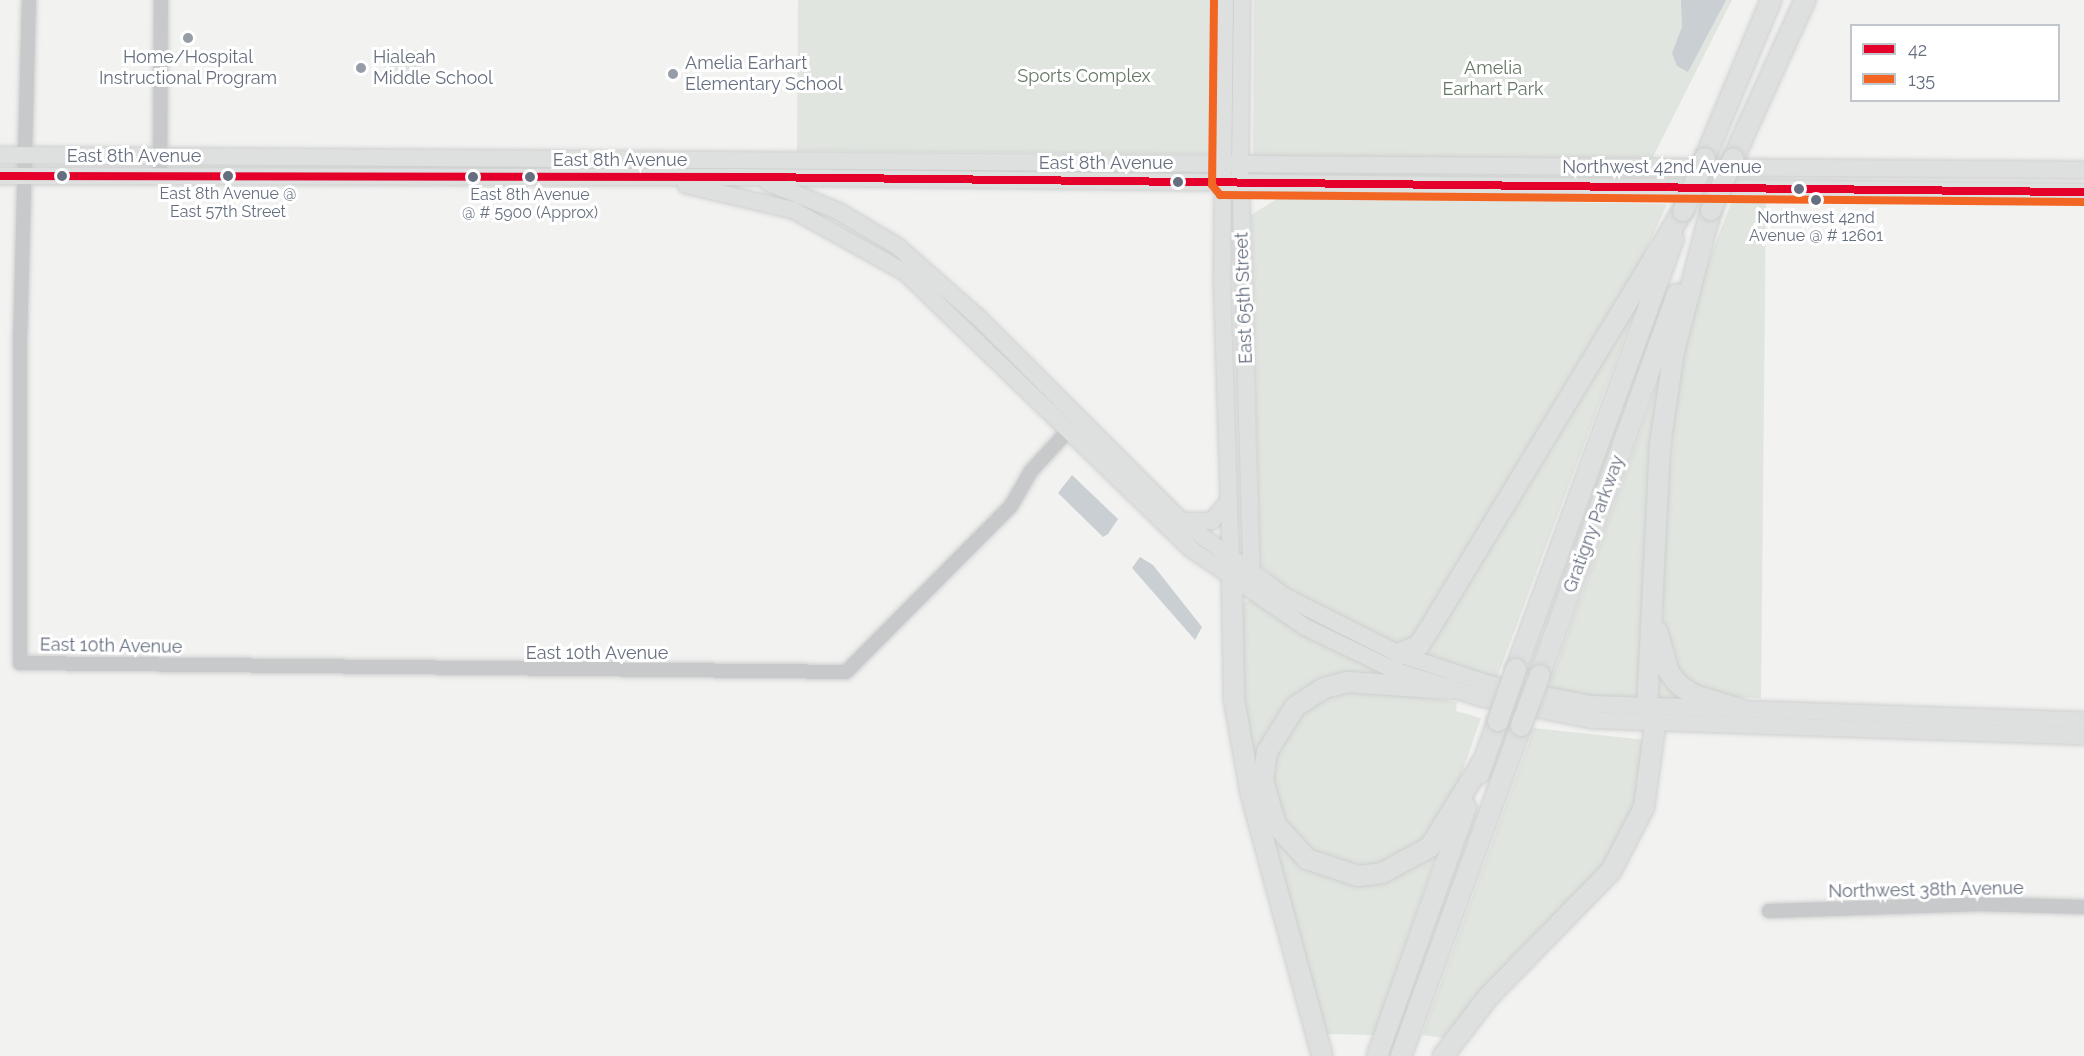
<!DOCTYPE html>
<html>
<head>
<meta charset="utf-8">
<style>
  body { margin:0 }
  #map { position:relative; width:2084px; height:1056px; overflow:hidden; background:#f2f3f1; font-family:Raleway,sans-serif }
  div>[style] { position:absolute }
  .green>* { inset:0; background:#e0e5df; transform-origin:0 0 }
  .water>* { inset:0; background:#c9cfd3 }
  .roads { filter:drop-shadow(0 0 2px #cecfcf) drop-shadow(0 0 2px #cecfcf) }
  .minor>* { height:14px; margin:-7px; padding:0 7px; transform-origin:7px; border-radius:7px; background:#c8c9cb }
  .major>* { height:16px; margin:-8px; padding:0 8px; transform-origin:8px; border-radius:8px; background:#dedfdf }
  .highway>* { height:20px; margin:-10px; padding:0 10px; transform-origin:10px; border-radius:10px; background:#dedfdf }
  .bridges { filter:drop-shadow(0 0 2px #cecfcf) drop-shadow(0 0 2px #cecfcf) }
  .highway-bridge>* { height:20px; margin:-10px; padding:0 10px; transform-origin:10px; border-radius:10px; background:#dedfdf }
  .bus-1>* { height:8px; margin:-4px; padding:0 4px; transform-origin:4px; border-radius:4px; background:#e4002b }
  .bus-2>* { height:8px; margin:-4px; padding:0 4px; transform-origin:4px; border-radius:4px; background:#f26522 }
  .dots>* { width:16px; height:16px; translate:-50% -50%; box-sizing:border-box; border:3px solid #fff; border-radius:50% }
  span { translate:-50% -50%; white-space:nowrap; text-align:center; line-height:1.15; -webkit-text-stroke:6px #fff; paint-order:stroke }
  .bus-label { font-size:16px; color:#656f7f }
  .poi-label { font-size:18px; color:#656f7f }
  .left { translate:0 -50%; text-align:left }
  .park-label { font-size:18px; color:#647763 }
  .street-label { font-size:18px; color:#656f7f }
  .legend { position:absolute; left:1850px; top:24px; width:210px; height:78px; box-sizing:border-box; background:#fff; border:2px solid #c1c5cc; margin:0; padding:8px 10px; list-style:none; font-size:18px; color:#656f7f }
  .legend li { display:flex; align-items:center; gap:12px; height:30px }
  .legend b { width:30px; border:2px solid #c1c5cc }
</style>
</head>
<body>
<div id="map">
  <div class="green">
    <i style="clip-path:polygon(798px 0,1215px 0,1213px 147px,1207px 154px,797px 151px)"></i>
    <i style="clip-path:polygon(1254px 0,1732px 0,1652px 159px,1253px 157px)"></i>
    <i style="left:385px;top:50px;width:17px;height:30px"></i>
    <i style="left:404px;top:50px;width:17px;height:30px"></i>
    <i style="clip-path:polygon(1280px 197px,1667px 204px,1634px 277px,1426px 629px,1398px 647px,1305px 603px,1260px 566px,1251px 215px)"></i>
    <i style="clip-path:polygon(1733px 198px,1766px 199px,1761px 698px,1727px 697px,1684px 681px,1664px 645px,1660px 567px,1679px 363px,1700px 284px)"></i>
    <i style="clip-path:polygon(1644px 285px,1496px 680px,1419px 653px)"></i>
    <i style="clip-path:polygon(1667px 358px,1639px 702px,1547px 692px)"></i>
    <i style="clip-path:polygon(1250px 599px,1398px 676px,1314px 689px,1257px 776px,1243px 719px,1241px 605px)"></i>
    <i style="clip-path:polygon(1657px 661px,1697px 702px,1657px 704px)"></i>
    <i style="clip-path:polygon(1347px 687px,1457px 702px,1456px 711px,1481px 718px,1451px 804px,1434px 833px,1400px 859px,1356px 869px,1315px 856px,1282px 820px,1270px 767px,1299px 712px)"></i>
    <i style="clip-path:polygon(1534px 728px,1646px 740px,1638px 804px,1610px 860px,1451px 1039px,1422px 1035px)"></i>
    <i style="clip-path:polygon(1265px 823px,1303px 865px,1343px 880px,1381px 881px,1437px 854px,1374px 1035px,1324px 1034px)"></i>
  </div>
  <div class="water">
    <i style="clip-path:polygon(1681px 0,1726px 0,1688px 72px,1677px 66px,1672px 53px,1682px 27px)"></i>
    <i style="clip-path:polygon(1072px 475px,1118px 519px,1108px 534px,1103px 537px,1058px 493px)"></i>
    <i style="clip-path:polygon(1140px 557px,1153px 565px,1202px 627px,1195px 640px,1132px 568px)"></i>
  </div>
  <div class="roads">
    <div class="minor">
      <i style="left:29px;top:0;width:335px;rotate:91.5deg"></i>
      <i style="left:20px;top:335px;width:328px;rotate:90deg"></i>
      <i style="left:20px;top:663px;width:826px;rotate:0.62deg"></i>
      <i style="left:846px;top:672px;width:234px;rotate:-45.2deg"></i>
      <i style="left:1011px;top:506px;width:40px;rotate:-60.3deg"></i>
      <i style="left:1031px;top:471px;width:65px;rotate:-47.5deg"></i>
      <i style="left:160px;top:177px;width:177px;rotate:-89.7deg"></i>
      <i style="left:1769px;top:911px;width:207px;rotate:-1.9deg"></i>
      <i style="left:1976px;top:904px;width:108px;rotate:1.6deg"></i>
    </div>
    <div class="major">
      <i style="left:1225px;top:0;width:281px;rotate:90.6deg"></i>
      <i style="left:1222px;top:281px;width:285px;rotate:88.2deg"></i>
      <i style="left:1242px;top:0;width:164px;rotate:90.7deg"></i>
      <i style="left:1240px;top:164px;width:418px;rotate:88.4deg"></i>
      <i style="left:0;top:155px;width:2084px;rotate:0.41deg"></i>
      <i style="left:0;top:176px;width:752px;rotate:0.08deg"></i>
      <i style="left:752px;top:177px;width:1332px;rotate:0.65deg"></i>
      <i style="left:767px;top:182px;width:77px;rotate:22.2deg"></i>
      <i style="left:838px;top:211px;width:69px;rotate:30.7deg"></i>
      <i style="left:897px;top:246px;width:109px;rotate:41.3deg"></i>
      <i style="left:979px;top:318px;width:286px;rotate:45.1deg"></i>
      <i style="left:1181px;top:521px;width:130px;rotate:35.9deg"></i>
      <i style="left:1286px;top:597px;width:127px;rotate:26.8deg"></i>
      <i style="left:1399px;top:654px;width:95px;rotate:18.4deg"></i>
      <i style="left:1489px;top:684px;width:103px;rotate:11.2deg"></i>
      <i style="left:1590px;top:704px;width:494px;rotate:1.9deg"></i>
      <i style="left:686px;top:185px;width:110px;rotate:13.2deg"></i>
      <i style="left:793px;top:210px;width:129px;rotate:29.1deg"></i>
      <i style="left:906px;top:273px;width:397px;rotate:44.1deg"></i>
      <i style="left:1191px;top:549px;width:138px;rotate:34.4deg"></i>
      <i style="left:1305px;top:627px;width:99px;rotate:25.8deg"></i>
      <i style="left:1394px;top:670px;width:91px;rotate:17.8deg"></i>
      <i style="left:1481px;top:698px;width:112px;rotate:11.3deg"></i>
      <i style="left:1591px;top:720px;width:493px;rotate:1.9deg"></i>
      <i style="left:1182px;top:521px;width:30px"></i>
      <i style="left:1212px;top:521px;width:25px;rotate:-50deg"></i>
    </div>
    <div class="highway">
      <i style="left:1705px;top:158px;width:171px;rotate:-67.3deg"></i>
      <i style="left:1733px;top:159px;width:175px;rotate:-65.6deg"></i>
      <i style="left:1232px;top:582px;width:117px;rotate:89deg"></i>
      <i style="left:1234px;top:699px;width:97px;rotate:79.9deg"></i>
      <i style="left:1251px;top:794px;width:271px;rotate:74.8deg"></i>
      <i style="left:1657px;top:631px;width:43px;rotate:73.7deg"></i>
      <i style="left:1669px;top:672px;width:15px;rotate:53deg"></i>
      <i style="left:1678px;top:684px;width:19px;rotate:35deg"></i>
      <i style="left:1694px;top:695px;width:51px;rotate:17deg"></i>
      <i style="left:1399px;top:654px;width:22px;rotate:-24deg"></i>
      <i style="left:1419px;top:645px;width:20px;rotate:-57deg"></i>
      <i style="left:1430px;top:628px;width:488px;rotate:-58.8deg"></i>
      <i style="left:1516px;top:669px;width:458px;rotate:-69.9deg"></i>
      <i style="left:1540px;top:675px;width:405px;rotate:-70.2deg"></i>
      <i style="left:1450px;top:689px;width:103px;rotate:-176.1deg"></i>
      <i style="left:1347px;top:682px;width:24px;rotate:165deg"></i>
      <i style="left:1324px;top:688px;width:35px;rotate:147deg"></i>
      <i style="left:1295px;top:707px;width:53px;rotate:121.9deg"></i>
      <i style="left:1267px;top:752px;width:28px;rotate:98deg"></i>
      <i style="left:1263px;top:780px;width:47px;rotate:73.9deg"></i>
      <i style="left:1276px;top:825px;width:46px;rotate:47.6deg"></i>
      <i style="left:1307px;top:859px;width:54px;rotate:18.4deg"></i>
      <i style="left:1358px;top:876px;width:24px;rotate:-7deg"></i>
      <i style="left:1382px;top:873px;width:55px;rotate:-28.4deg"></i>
      <i style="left:1430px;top:847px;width:101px;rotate:-58.4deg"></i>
      <i style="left:1479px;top:774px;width:56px;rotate:-70.3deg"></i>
      <i style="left:1377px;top:1056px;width:264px;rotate:-70.3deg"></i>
      <i style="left:1401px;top:1056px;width:351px;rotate:-70deg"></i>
      <i style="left:1443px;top:1056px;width:74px;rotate:-52.7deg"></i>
      <i style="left:1488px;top:997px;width:176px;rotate:-45.7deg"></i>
      <i style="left:1611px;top:871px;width:72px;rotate:-62.7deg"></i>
      <i style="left:1644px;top:807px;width:82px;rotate:-82.3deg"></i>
      <i style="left:1655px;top:726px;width:18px;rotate:-117deg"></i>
      <i style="left:1647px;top:710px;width:265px;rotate:-87.2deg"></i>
      <i style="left:1660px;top:445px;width:95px;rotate:-81.5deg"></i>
      <i style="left:1674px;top:351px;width:146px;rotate:-75.3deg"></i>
    </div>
  </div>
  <div class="bridges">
    <div class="highway-bridge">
      <i style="left:1711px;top:210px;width:56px;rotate:-66.7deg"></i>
      <i style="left:1683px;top:211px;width:57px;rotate:-67.5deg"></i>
      <i style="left:1498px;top:721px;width:55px;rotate:-70.9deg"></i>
      <i style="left:1521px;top:726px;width:54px;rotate:-69.6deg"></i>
    </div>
  </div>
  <div class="bus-1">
    <i style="left:0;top:176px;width:752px;rotate:0.08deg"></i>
    <i style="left:752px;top:177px;width:1332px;rotate:0.65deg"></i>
  </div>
  <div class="bus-2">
    <i style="left:1214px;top:0;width:185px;rotate:90.6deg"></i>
    <i style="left:1212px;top:185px;width:13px;rotate:51deg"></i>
    <i style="left:1220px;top:195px;width:864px;rotate:0.46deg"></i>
  </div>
  <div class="dots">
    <i style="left:188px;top:38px;background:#969da7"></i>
    <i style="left:361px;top:68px;background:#969da7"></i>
    <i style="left:673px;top:74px;background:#969da7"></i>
    <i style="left:62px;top:176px;background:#656f7f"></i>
    <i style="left:228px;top:176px;background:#656f7f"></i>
    <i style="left:473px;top:177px;background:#656f7f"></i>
    <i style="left:530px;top:177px;background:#656f7f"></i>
    <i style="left:1178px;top:182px;background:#656f7f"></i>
    <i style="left:1799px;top:189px;background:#656f7f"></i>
    <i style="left:1816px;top:200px;background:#656f7f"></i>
  </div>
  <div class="bus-label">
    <span style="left:228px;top:203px">East 8th Avenue @<br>East 57th Street</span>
    <span style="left:530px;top:204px">East 8th Avenue<br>@ # 5900 (Approx)</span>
    <span style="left:1816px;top:227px">Northwest 42nd<br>Avenue @ # 12601</span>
  </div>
  <div class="poi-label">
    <span style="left:188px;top:68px">Home/Hospital<br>Instructional Program</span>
    <span class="left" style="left:373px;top:68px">Hialeah<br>Middle School</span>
    <span class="left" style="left:685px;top:74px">Amelia Earhart<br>Elementary School</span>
  </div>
  <div class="park-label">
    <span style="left:1493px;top:79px">Amelia<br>Earhart Park</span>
    <span style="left:1084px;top:76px">Sports Complex</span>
  </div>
  <div class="street-label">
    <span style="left:134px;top:156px">East 8th Avenue</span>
    <span style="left:620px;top:160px">East 8th Avenue</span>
    <span style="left:1106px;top:163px">East 8th Avenue</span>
    <span style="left:1662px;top:167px">Northwest 42nd Avenue</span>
    <span style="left:1244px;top:298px;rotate:-92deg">East 65th Street</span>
    <span style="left:1594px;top:524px;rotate:-70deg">Gratigny Parkway</span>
    <span style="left:111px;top:646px;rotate:1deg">East 10th Avenue</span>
    <span style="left:597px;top:653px">East 10th Avenue</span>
    <span style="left:1926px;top:890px;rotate:-1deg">Northwest 38th Avenue</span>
  </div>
  <ul class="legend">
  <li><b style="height:8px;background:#e4002b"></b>42</li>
  <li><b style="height:8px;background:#f26522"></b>135</li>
  </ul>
</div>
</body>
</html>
